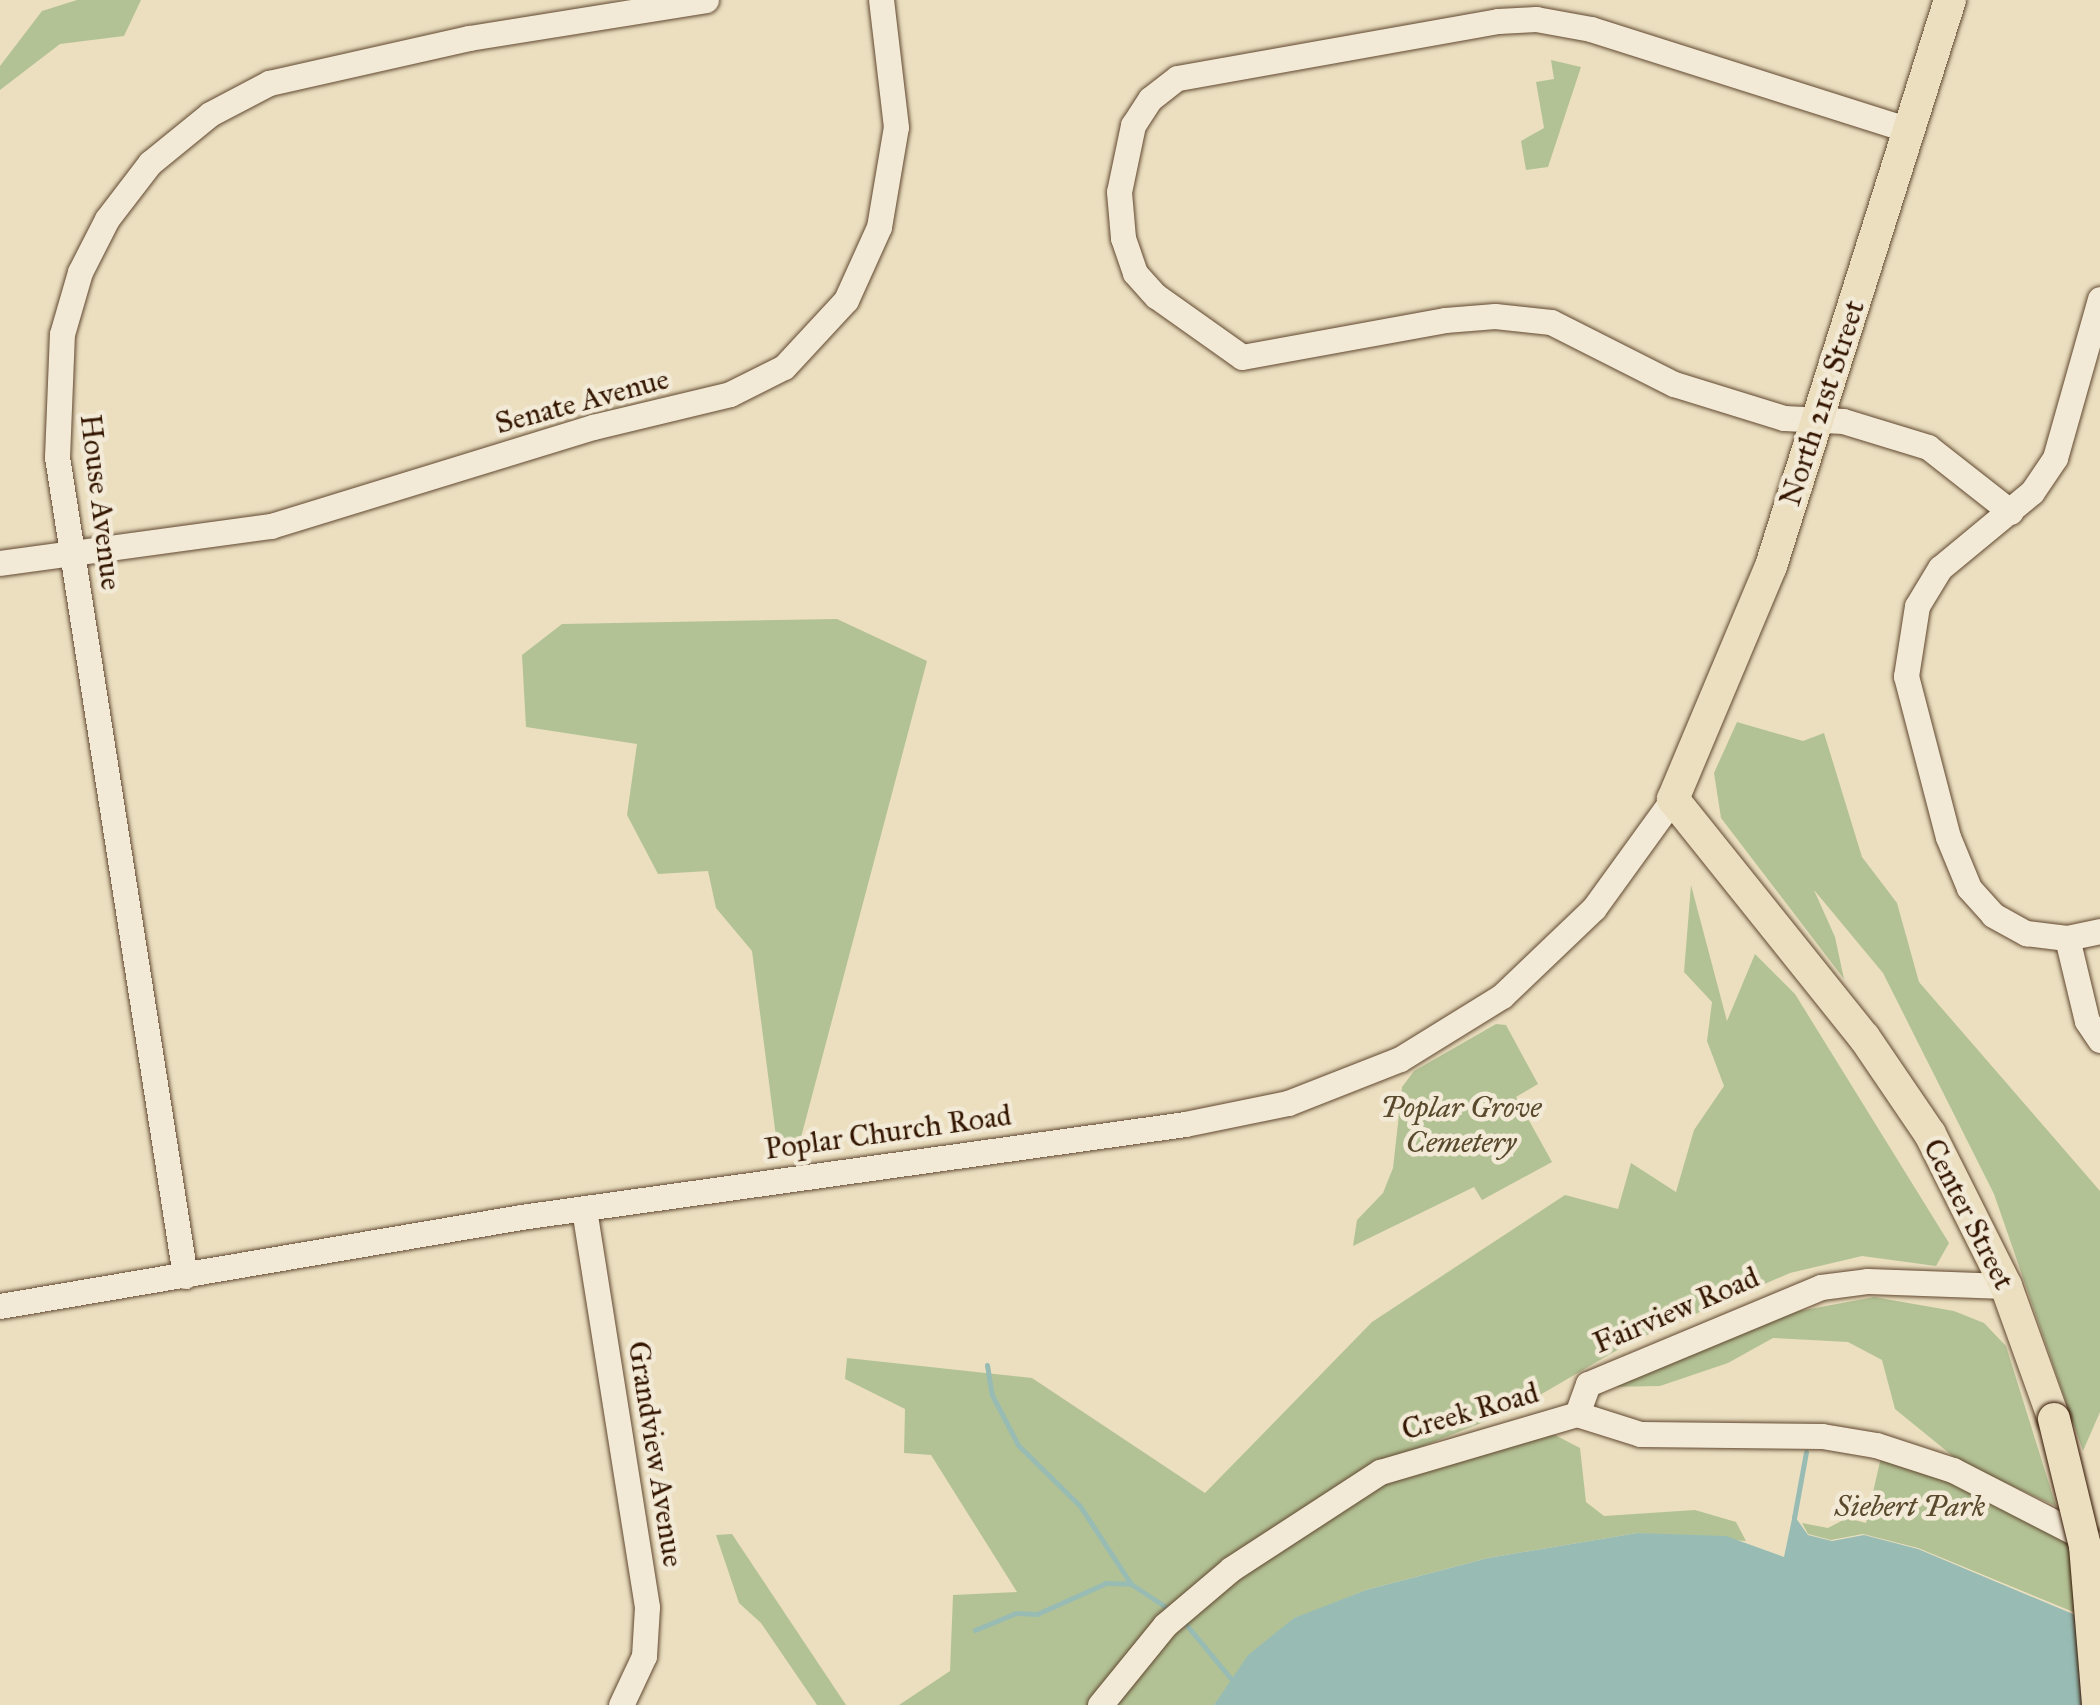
<!DOCTYPE html>
<html>
<head>
<meta charset="utf-8">
<style>
  body { margin:0 }
  #map { position:relative; width:2100px; height:1705px; overflow:hidden; background:#ebdfc0; font-family:"IM FELL Great Primer",serif }
  div>[style] { position:absolute }
  .green>* { inset:0; background:#b3c295 }
  .water>* { inset:0; background:#98bcb3 }
  .stream>* { height:5px; margin:-2.5px; padding:0 2.5px; transform-origin:2.5px; border-radius:2.5px; background:#98bcb3 }
  .roads { filter:drop-shadow(0 0 2px #614830) drop-shadow(0 0 2px #614830) }
  .minor>* { height:25px; margin:-12.5px; padding:0 12.5px; transform-origin:12.5px; border-radius:12.5px; background:#f2ead6 }
  .major>* { height:32px; margin:-16px; padding:0 16px; transform-origin:16px; border-radius:16px; background:#ebdfc0 }
  .bridges { filter:drop-shadow(0 0 2px #331500) drop-shadow(0 0 2px #331500) }
  .major-bridge>* { height:32px; margin:-16px; padding:0 16px; transform-origin:16px; border-radius:16px; background:#ebdfc0 }
  span { translate:-50% -50%; white-space:nowrap; text-align:center; line-height:1.15; -webkit-text-stroke:9px #f2ead6; paint-order:stroke }
  .street-label { font-size:30px; color:#331500 }
  .park-label { font-size:30px; color:#59492d; font-style:italic }
</style>
</head>
<body>
<div id="map">
  <div class="green">
    <i style="clip-path:polygon(77px 0,141px 0,124px 36px,60px 44px,0 90px,0 66px,42px 11px)"></i>
    <i style="clip-path:polygon(1551px 60px,1581px 67px,1548px 167px,1526px 170px,1521px 141px,1544px 128px,1536px 82px,1554px 79px)"></i>
    <i style="clip-path:polygon(837px 619px,927px 661px,799px 1145px,776px 1137px,752px 951px,716px 908px,708px 871px,658px 874px,627px 815px,637px 744px,526px 727px,522px 655px,562px 624px)"></i>
    <i style="clip-path:polygon(1737px 722px,1803px 741px,1824px 733px,1862px 857px,1897px 903px,1919px 982px,2100px 1191px,2100px 1412px,2083px 1451px,1994px 1194px,1883px 973px,1814px 890px,1835px 937px,1844px 979px,1721px 818px,1714px 773px)"></i>
    <i style="clip-path:polygon(1691px 885px,1727px 1021px,1755px 954px,1795px 994px,1949px 1243px,1936px 1266px,1862px 1256px,1790px 1273px,1631px 1342px,1514px 1410px,1378px 1464px,1382px 1479px,1551px 1433px,1580px 1448px,1586px 1502px,1604px 1516px,1695px 1510px,1736px 1522px,1746px 1541px,1637px 1533px,1488px 1558px,1366px 1590px,1294px 1619px,1214px 1705px,899px 1705px,950px 1671px,953px 1595px,1017px 1592px,931px 1455px,904px 1453px,905px 1409px,845px 1379px,847px 1358px,1032px 1378px,1205px 1493px,1372px 1322px,1565px 1195px,1618px 1209px,1631px 1163px,1676px 1192px,1694px 1130px,1724px 1086px,1707px 1041px,1712px 1002px,1684px 972px)"></i>
    <i style="clip-path:polygon(1496px 1024px,1506px 1025px,1538px 1084px,1516px 1097px,1552px 1162px,1482px 1200px,1474px 1187px,1353px 1246px,1357px 1220px,1383px 1193px,1393px 1168px,1402px 1087px,1414px 1071px)"></i>
    <i style="clip-path:polygon(1874px 1297px,1954px 1311px,1984px 1323px,2006px 1346px,2056px 1506px,1960px 1462px,1895px 1409px,1882px 1360px,1848px 1342px,1773px 1338px,1728px 1363px,1660px 1386px,1605px 1387px,1772px 1316px)"></i>
    <i style="clip-path:polygon(1881px 1457px,1970px 1490px,2100px 1559px,2093px 1620px,1918px 1548px,1863px 1534px,1831px 1540px,1808px 1534px,1802px 1523px,1828px 1528px,1847px 1518px,1866px 1523px)"></i>
    <i style="clip-path:polygon(732px 1534px,846px 1705px,817px 1705px,761px 1623px,739px 1603px,716px 1535px)"></i>
  </div>
  <div class="water">
    <i style="clip-path:polygon(1793px 1514px,1808px 1535px,1832px 1541px,1864px 1535px,1918px 1549px,2092px 1622px,2098px 1705px,1214px 1705px,1248px 1655px,1294px 1618px,1366px 1590px,1488px 1558px,1637px 1533px,1726px 1536px,1784px 1557px)"></i>
  </div>
  <div class="stream">
    <i style="left:987px;top:1365px;width:30px;rotate:81deg"></i>
    <i style="left:992px;top:1395px;width:56px;rotate:62.5deg"></i>
    <i style="left:1018px;top:1445px;width:87px;rotate:44.5deg"></i>
    <i style="left:1080px;top:1506px;width:93px;rotate:56.8deg"></i>
    <i style="left:1131px;top:1584px;width:49px;rotate:33.4deg"></i>
    <i style="left:1794px;top:1518px;width:67px;rotate:-79.7deg"></i>
    <i style="left:1184px;top:1622px;width:83px;rotate:50.4deg"></i>
    <i style="left:975px;top:1630px;width:44px;rotate:-22.5deg"></i>
    <i style="left:1016px;top:1613px;width:21px;rotate:3deg"></i>
    <i style="left:1037px;top:1614px;width:76px;rotate:-24.2deg"></i>
    <i style="left:1106px;top:1583px;width:24px;rotate:2deg"></i>
  </div>
  <div class="roads">
    <div class="minor">
      <i style="left:1909px;top:130px;width:334px;rotate:-162.4deg"></i>
      <i style="left:1591px;top:29px;width:56px;rotate:-169.7deg"></i>
      <i style="left:1536px;top:19px;width:38px;rotate:177deg"></i>
      <i style="left:1498px;top:21px;width:326px;rotate:169.9deg"></i>
      <i style="left:1177px;top:78px;width:34px;rotate:142deg"></i>
      <i style="left:1150px;top:99px;width:31px;rotate:123deg"></i>
      <i style="left:1133px;top:125px;width:68px;rotate:101.8deg"></i>
      <i style="left:1119px;top:192px;width:46px;rotate:85deg"></i>
      <i style="left:1123px;top:238px;width:37px;rotate:71deg"></i>
      <i style="left:1135px;top:273px;width:31px;rotate:48deg"></i>
      <i style="left:1156px;top:296px;width:105px;rotate:35.3deg"></i>
      <i style="left:1242px;top:357px;width:206px;rotate:-10.3deg"></i>
      <i style="left:1445px;top:320px;width:50px;rotate:-4.6deg"></i>
      <i style="left:1495px;top:316px;width:56px;rotate:6.1deg"></i>
      <i style="left:1551px;top:322px;width:138px;rotate:26.8deg"></i>
      <i style="left:1674px;top:384px;width:115px;rotate:17.2deg"></i>
      <i style="left:1784px;top:418px;width:59px;rotate:2.9deg"></i>
      <i style="left:1843px;top:421px;width:89px;rotate:17deg"></i>
      <i style="left:1928px;top:447px;width:105px;rotate:38.1deg"></i>
      <i style="left:2100px;top:299px;width:165px;rotate:105.8deg"></i>
      <i style="left:2055px;top:458px;width:41px;rotate:124.1deg"></i>
      <i style="left:2032px;top:492px;width:119px;rotate:140.4deg"></i>
      <i style="left:1940px;top:568px;width:44px;rotate:121.2deg"></i>
      <i style="left:1917px;top:606px;width:71px;rotate:98.9deg"></i>
      <i style="left:1906px;top:676px;width:166px;rotate:75.4deg"></i>
      <i style="left:1948px;top:837px;width:55px;rotate:67.6deg"></i>
      <i style="left:1969px;top:888px;width:36px;rotate:48deg"></i>
      <i style="left:1993px;top:915px;width:38px;rotate:29deg"></i>
      <i style="left:2026px;top:933px;width:41px;rotate:7deg"></i>
      <i style="left:2067px;top:938px;width:34px;rotate:-12deg"></i>
      <i style="left:0;top:563px;width:274px;rotate:-7.8deg"></i>
      <i style="left:271px;top:526px;width:337px;rotate:-17.1deg"></i>
      <i style="left:593px;top:427px;width:141px;rotate:-13.5deg"></i>
      <i style="left:730px;top:394px;width:60px;rotate:-26.6deg"></i>
      <i style="left:784px;top:367px;width:91px;rotate:-47.2deg"></i>
      <i style="left:846px;top:300px;width:80px;rotate:-65.7deg"></i>
      <i style="left:879px;top:227px;width:101px;rotate:-80.4deg"></i>
      <i style="left:896px;top:127px;width:128px;rotate:-96.7deg"></i>
      <i style="left:2067px;top:938px;width:85px;rotate:76.5deg"></i>
      <i style="left:2087px;top:1021px;width:23px;rotate:56deg"></i>
      <i style="left:584px;top:1209px;width:403px;rotate:81deg"></i>
      <i style="left:647px;top:1607px;width:49px;rotate:93.5deg"></i>
      <i style="left:644px;top:1656px;width:54px;rotate:115.1deg"></i>
      <i style="left:185px;top:1276px;width:829px;rotate:-98.88deg"></i>
      <i style="left:57px;top:457px;width:123px;rotate:-87.7deg"></i>
      <i style="left:62px;top:334px;width:65px;rotate:-73.8deg"></i>
      <i style="left:80px;top:272px;width:59px;rotate:-63deg"></i>
      <i style="left:107px;top:219px;width:71px;rotate:-52.5deg"></i>
      <i style="left:150px;top:163px;width:77px;rotate:-39.2deg"></i>
      <i style="left:210px;top:114px;width:67px;rotate:-27.7deg"></i>
      <i style="left:269px;top:83px;width:205px;rotate:-12.7deg"></i>
      <i style="left:469px;top:38px;width:240px;rotate:-9.1deg"></i>
      <i style="left:0;top:1306px;width:529px;rotate:-9.69deg"></i>
      <i style="left:521px;top:1217px;width:670px;rotate:-7.97deg"></i>
      <i style="left:1185px;top:1124px;width:105px;rotate:-11.5deg"></i>
      <i style="left:1288px;top:1103px;width:120px;rotate:-21.4deg"></i>
      <i style="left:1400px;top:1059px;width:120px;rotate:-31.7deg"></i>
      <i style="left:1502px;top:996px;width:127px;rotate:-43.7deg"></i>
      <i style="left:1594px;top:908px;width:135px;rotate:-54.1deg"></i>
      <i style="left:1577px;top:1414px;width:32px;rotate:-70deg"></i>
      <i style="left:1588px;top:1384px;width:252px;rotate:-22.6deg"></i>
      <i style="left:1821px;top:1287px;width:46px;rotate:-7.4deg"></i>
      <i style="left:1867px;top:1281px;width:139px;rotate:2.1deg"></i>
      <i style="left:1100px;top:1705px;width:103px;rotate:-50.9deg"></i>
      <i style="left:1165px;top:1625px;width:87px;rotate:-40.3deg"></i>
      <i style="left:1231px;top:1569px;width:178px;rotate:-33.1deg"></i>
      <i style="left:1380px;top:1472px;width:205px;rotate:-16.4deg"></i>
      <i style="left:1577px;top:1414px;width:66px;rotate:17.6deg"></i>
      <i style="left:1640px;top:1434px;width:182px;rotate:0.6deg"></i>
      <i style="left:1822px;top:1436px;width:55px;rotate:9.5deg"></i>
      <i style="left:1876px;top:1445px;width:81px;rotate:18deg"></i>
      <i style="left:1953px;top:1470px;width:155px;rotate:27.2deg"></i>
    </div>
    <div class="major">
      <i style="left:1950px;top:0;width:594px;rotate:107.55deg"></i>
      <i style="left:1771px;top:566px;width:253px;rotate:112.8deg"></i>
      <i style="left:1673px;top:799px;width:305px;rotate:51.3deg"></i>
      <i style="left:1864px;top:1037px;width:117px;rotate:55.8deg"></i>
      <i style="left:1930px;top:1134px;width:170px;rotate:63.4deg"></i>
      <i style="left:2006px;top:1286px;width:141px;rotate:70.2deg"></i>
    </div>
  </div>
  <div class="bridges">
    <div class="major-bridge">
      <i style="left:2054px;top:1419px;width:131px;rotate:76.3deg"></i>
      <i style="left:2085px;top:1546px;width:160px;rotate:85.3deg"></i>
    </div>
  </div>
  <div class="street-label">
    <span style="left:582px;top:401px;rotate:-15deg">Senate Avenue</span>
    <span style="left:1822px;top:403px;rotate:-72deg">North 21st Street</span>
    <span style="left:101px;top:502px;rotate:83deg">House Avenue</span>
    <span style="left:888px;top:1132px;rotate:-8deg">Poplar Church Road</span>
    <span style="left:1969px;top:1214px;rotate:63deg">Center Street</span>
    <span style="left:1676px;top:1310px;rotate:-23deg">Fairview Road</span>
    <span style="left:1470px;top:1411px;rotate:-16deg">Creek Road</span>
    <span style="left:656px;top:1454px;rotate:81deg">Grandview Avenue</span>
  </div>
  <div class="park-label">
    <span style="left:1461px;top:1124px">Poplar Grove<br>Cemetery</span>
    <span style="left:1910px;top:1506px">Siebert Park</span>
  </div>
</div>
</body>
</html>
